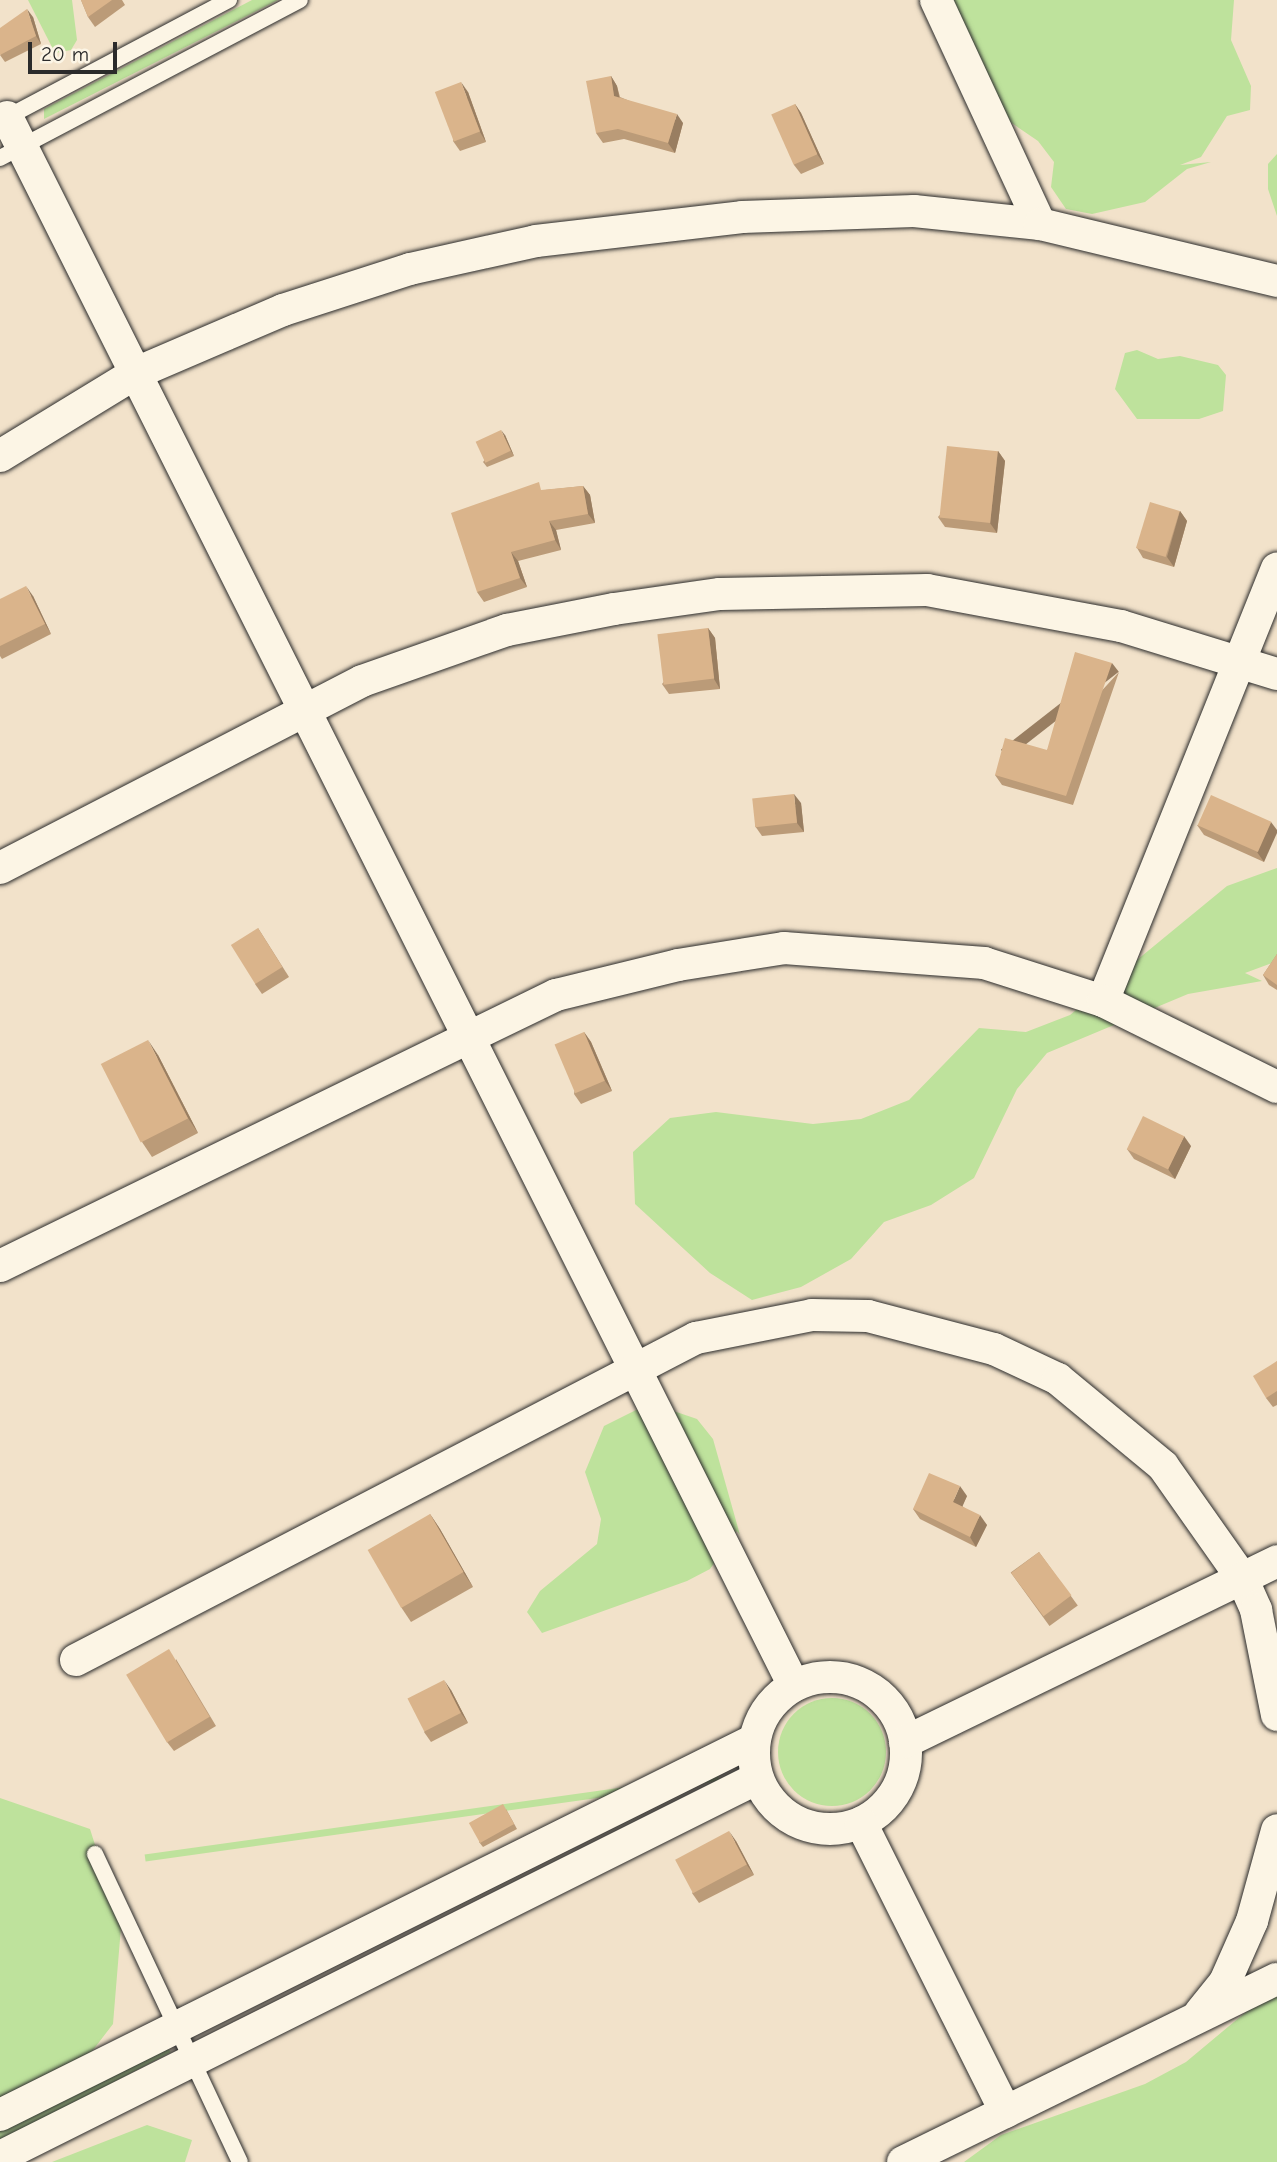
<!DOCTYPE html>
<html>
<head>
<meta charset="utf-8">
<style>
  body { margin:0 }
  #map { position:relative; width:1277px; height:2162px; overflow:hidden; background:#f2e2ca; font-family:"Comic Neue",sans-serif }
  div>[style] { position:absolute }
  .green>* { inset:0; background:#bee29c; transform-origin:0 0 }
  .round { border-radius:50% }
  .roads { filter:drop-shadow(0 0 2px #2b2b2b) drop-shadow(0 0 2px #2b2b2b) }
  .service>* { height:16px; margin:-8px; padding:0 8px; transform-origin:8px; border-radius:8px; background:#fcf5e5 }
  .minor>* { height:32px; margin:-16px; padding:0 16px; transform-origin:16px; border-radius:16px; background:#fcf5e5 }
  .minor>.ring { margin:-16px; padding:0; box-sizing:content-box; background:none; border:32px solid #fcf5e5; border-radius:50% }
  .wall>* { inset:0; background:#bb9b78; transform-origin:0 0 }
  .shaded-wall>* { inset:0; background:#997e61; transform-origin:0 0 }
  .building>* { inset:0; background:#dab48b; transform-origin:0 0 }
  span { translate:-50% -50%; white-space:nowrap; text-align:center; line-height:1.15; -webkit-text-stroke:5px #fcf5e5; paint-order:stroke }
  .scale { position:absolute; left:28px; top:42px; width:89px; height:32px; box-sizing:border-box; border:4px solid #2b2b2b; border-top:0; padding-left:9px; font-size:21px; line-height:24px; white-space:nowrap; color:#2b2b2b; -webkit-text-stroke:5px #fcf5e5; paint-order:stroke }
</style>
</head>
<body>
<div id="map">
  <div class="green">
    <i style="clip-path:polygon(28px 0,72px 0,77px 40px,71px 50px,55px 53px)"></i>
    <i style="clip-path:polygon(252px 0,278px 0,44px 119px,44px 109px)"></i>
    <i style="clip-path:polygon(952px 0,1234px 0,1231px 40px,1251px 86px,1250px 110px,1227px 116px,1201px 157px,1180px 165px,1211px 162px,1187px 169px,1145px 202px,1092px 214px,1066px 209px,1051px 187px,1054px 162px,1038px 141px,974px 97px)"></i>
    <i style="clip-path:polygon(1277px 154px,1277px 216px,1268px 189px,1268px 164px)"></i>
    <i style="clip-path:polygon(1137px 350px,1158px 359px,1180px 356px,1218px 365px,1226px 375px,1223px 411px,1199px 419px,1137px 419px,1115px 389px,1125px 353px)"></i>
    <i style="clip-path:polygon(1277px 868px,1277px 961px,1245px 973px,1262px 981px,1188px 994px,1047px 1053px,1017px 1089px,974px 1178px,931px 1205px,884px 1222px,851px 1259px,801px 1287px,752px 1300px,710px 1273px,635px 1204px,633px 1152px,670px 1118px,716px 1112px,813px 1124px,861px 1119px,909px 1100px,979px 1028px,1026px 1032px,1070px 1015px,1227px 886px)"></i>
    <i style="clip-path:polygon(650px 1403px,697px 1419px,713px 1439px,740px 1535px,737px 1531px,710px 1569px,687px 1581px,542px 1633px,527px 1612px,540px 1591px,597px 1544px,601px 1519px,585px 1472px,604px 1426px)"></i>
    <i class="round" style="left:778px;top:1698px;width:108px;height:108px"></i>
    <i style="left:718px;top:1774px;width:7px;height:579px;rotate:82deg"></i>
    <i style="clip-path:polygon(0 1798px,90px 1829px,121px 1927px,113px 2024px,53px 2102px,167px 2048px,171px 2052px,0 2142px)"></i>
    <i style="clip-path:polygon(1277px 1986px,1277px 2162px,964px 2162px,1001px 2135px,1145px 2084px,1186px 2062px)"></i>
    <i style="clip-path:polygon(147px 2125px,192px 2140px,185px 2162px,52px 2162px)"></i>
  </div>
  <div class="roads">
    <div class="service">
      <i style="left:2px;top:120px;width:257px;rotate:-27.9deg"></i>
      <i style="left:0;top:158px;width:339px;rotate:-27.8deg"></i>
      <i style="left:95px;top:1854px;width:340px;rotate:64.8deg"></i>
    </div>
    <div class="minor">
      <i style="left:936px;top:0;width:247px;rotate:65.1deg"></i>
      <i style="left:7px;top:117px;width:1755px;rotate:63.36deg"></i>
      <i style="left:0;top:456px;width:159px;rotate:-31.4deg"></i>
      <i style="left:136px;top:373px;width:160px;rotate:-23.2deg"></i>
      <i style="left:283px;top:310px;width:133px;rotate:-17.9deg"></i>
      <i style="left:410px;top:269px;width:129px;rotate:-12.5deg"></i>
      <i style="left:536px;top:241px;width:207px;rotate:-6.6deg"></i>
      <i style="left:742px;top:217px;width:172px;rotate:-2deg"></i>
      <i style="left:914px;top:211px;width:127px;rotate:5.9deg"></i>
      <i style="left:1040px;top:224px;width:244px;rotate:13.5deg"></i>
      <i style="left:0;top:868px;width:407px;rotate:-27.3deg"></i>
      <i style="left:362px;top:681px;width:154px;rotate:-19.4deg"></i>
      <i style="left:507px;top:630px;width:109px;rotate:-11.1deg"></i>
      <i style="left:614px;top:609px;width:107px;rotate:-8.1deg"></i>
      <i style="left:720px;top:594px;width:207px;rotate:-1.1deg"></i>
      <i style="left:927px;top:590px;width:197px;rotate:10.5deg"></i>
      <i style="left:1121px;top:626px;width:163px;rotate:17.1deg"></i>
      <i style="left:1103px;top:1001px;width:466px;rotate:-68.1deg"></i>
      <i style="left:0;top:1266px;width:619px;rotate:-25.99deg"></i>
      <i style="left:556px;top:995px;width:126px;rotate:-13.8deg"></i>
      <i style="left:678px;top:965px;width:107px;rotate:-9.1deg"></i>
      <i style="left:784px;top:948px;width:201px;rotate:4.3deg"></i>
      <i style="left:984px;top:963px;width:125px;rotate:17.7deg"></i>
      <i style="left:1103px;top:1001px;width:194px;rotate:26.3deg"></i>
      <i style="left:76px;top:1660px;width:699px;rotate:-27.45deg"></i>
      <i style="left:696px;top:1338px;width:118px;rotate:-11.2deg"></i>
      <i style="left:812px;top:1315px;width:56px;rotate:1deg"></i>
      <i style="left:868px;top:1316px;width:130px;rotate:14.7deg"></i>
      <i style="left:994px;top:1349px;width:71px;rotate:25.1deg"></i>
      <i style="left:1058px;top:1379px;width:136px;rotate:39.6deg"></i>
      <i style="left:1163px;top:1466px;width:137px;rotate:54.8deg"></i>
      <i style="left:1242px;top:1578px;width:35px;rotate:66deg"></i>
      <i style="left:1256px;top:1610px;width:107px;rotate:78.7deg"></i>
      <i class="ring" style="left:754px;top:1677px;width:120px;height:120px"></i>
      <i style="left:905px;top:1742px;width:414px;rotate:-25.9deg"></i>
      <i style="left:861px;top:1823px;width:323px;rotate:63.4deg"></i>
      <i style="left:1200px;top:2013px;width:40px;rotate:-51deg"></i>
      <i style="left:1225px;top:1982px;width:67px;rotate:-66.1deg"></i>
      <i style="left:1252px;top:1921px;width:94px;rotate:-74.6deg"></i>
      <i style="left:0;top:2115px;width:842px;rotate:-26.44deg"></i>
      <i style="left:0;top:2157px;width:847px;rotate:-26.57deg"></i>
      <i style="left:903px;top:2162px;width:416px;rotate:-26.1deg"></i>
    </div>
  </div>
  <div class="wall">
    <i style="clip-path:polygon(81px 0,122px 0,125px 5px,95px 27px,88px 17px)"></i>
    <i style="clip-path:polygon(33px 17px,41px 44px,5px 62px,0 55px)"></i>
    <i style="clip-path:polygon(611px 76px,617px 86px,620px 97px,683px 123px,675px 153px,624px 139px,603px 143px,596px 133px)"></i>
    <i style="clip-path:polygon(468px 92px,486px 142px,460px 151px,453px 141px)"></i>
    <i style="clip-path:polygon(795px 104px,801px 113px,824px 164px,801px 174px,794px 165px)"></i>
    <i style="clip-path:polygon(505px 435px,514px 456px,487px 467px,483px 462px)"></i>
    <i style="clip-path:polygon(998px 451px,1005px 461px,997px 533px,945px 527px,938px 517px)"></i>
    <i style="clip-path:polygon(583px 486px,590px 495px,595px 523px,556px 530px,561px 550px,518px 561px,527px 587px,484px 602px,477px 592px,545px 490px)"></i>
    <i style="clip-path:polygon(1180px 511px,1187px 521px,1174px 567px,1143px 558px,1137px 548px)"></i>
    <i style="clip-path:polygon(33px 596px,51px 634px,2px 659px,0 656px,0 599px)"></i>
    <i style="clip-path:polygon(708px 628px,715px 638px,720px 689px,669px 694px,662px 684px)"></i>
    <i style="clip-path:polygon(1119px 672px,1073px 805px,1002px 785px,995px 775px,1047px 750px)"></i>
    <i style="clip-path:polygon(801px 803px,804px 832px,762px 836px,755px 826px)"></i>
    <i style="clip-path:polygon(1271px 822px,1264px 862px,1204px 835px,1197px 825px)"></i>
    <i style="clip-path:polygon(258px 928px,289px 977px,262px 994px,255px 984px)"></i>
    <i style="clip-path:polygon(1277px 954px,1277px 990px,1269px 985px,1263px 975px)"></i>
    <i style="clip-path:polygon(584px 1032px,591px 1042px,612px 1091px,581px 1104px,574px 1094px)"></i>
    <i style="clip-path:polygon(158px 1055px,198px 1133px,152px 1157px,142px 1142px)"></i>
    <i style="clip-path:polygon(1191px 1146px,1175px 1179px,1134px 1159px,1127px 1149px)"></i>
    <i style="clip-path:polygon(1277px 1361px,1277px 1405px,1273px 1407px,1266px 1398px)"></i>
    <i style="clip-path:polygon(967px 1496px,962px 1506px,987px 1525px,976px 1547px,920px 1519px,913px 1509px)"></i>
    <i style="clip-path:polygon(430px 1514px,440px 1529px,473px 1587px,411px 1622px,401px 1607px)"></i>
    <i style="left:1039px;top:1552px;width:66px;height:35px;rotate:54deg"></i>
    <i style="clip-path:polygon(176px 1659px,216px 1726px,174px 1751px,167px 1742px)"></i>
    <i style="clip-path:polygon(451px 1690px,468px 1723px,431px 1742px,424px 1732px)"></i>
    <i style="clip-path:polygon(506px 1809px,517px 1829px,483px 1847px,479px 1842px)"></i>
    <i style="clip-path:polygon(736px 1841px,754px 1875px,699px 1903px,692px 1893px)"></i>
  </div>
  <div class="shaded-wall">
    <i style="clip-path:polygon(27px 9px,33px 17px,41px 44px,36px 36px)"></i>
    <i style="clip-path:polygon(611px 76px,617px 86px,621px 106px,614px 96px)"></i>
    <i style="clip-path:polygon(461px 82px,468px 92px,486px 142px,480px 132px)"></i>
    <i style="clip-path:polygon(795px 104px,801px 113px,824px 164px,817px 154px)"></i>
    <i style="clip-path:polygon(677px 114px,683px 123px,675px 153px,668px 143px)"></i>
    <i style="clip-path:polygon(501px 430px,505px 435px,514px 456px,511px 451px)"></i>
    <i style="clip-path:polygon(998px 451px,1005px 461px,997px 533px,990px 523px)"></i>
    <i style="clip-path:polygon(583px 486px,590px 495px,595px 523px,588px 514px)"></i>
    <i style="clip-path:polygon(1180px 511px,1187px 521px,1174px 567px,1167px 557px)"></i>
    <i style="clip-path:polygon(549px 521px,556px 530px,561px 550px,555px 540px)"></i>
    <i style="clip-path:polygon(511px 552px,518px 561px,527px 587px,520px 578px)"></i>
    <i style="clip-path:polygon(26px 586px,33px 596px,51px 634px,45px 624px)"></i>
    <i style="clip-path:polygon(708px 628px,715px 638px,720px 689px,714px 679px)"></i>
    <i style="left:1112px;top:663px;width:11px;height:141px;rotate:52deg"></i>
    <i style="clip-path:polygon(794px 794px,801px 803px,804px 832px,797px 823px)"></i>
    <i style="clip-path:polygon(1271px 822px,1277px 830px,1277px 833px,1264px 862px,1257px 852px)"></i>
    <i style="clip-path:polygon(584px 1032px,591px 1042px,612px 1091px,605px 1081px)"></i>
    <i style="clip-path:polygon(148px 1040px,158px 1055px,198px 1133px,188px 1118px)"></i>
    <i style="clip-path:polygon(1184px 1136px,1191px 1146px,1175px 1179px,1168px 1169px)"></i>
    <i style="clip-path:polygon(960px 1486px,967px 1496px,960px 1512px,953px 1502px)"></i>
    <i style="clip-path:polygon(430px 1514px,440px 1529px,473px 1587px,463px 1572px)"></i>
    <i style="clip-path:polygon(980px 1515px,987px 1525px,976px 1547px,970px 1537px)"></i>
    <i style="clip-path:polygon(444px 1680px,451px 1690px,468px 1723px,461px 1713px)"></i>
    <i style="clip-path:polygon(729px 1831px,736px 1841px,754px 1875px,747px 1865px)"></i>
  </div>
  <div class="building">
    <i style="clip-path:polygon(81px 0,112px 0,88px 17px)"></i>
    <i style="clip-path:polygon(27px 9px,36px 36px,0 55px,0 28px)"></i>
    <i style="clip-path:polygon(611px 76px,614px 96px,677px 114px,668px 143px,618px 129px,596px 133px,586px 81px)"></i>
    <i style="left:461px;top:82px;width:53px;height:28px;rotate:69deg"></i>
    <i style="left:795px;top:104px;width:55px;height:26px;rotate:66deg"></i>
    <i style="left:501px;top:430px;width:23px;height:28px;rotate:65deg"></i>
    <i style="left:947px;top:446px;width:51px;height:72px;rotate:6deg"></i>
    <i style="clip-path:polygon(539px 482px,541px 490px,583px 486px,588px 514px,549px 521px,555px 540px,511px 552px,520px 578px,477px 592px,451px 513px)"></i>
    <i style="left:1150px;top:502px;width:31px;height:48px;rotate:17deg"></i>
    <i style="clip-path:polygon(26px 586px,45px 624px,0 646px,0 599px)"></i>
    <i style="left:708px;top:628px;width:51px;height:51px;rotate:83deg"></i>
    <i style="clip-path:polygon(1075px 652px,1112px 663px,1066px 796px,995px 775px,1005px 738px,1047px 750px)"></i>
    <i style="left:794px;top:794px;width:29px;height:42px;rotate:84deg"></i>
    <i style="left:1211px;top:795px;width:66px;height:33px;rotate:24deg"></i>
    <i style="left:258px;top:928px;width:46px;height:32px;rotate:58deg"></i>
    <i style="clip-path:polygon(1277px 954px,1277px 985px,1263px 975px)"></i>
    <i style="left:584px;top:1032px;width:53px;height:32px;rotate:67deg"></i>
    <i style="left:148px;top:1040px;width:88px;height:53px;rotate:63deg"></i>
    <i style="left:1143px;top:1116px;width:46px;height:37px;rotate:26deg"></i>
    <i style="clip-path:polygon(1277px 1361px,1277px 1391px,1266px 1398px,1253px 1376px)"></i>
    <i style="clip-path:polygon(929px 1473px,960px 1486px,953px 1502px,980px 1515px,970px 1537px,913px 1509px)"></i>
    <i style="left:430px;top:1514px;width:67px;height:72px;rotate:60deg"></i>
    <i style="left:1039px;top:1552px;width:54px;height:35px;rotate:53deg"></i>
    <i style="left:169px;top:1649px;width:79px;height:50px;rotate:59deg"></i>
    <i style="left:444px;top:1680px;width:37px;height:41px;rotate:63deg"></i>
    <i style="left:503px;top:1804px;width:23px;height:39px;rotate:61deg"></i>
    <i style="left:729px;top:1831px;width:38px;height:61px;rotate:62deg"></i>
  </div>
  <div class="scale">20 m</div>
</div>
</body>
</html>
